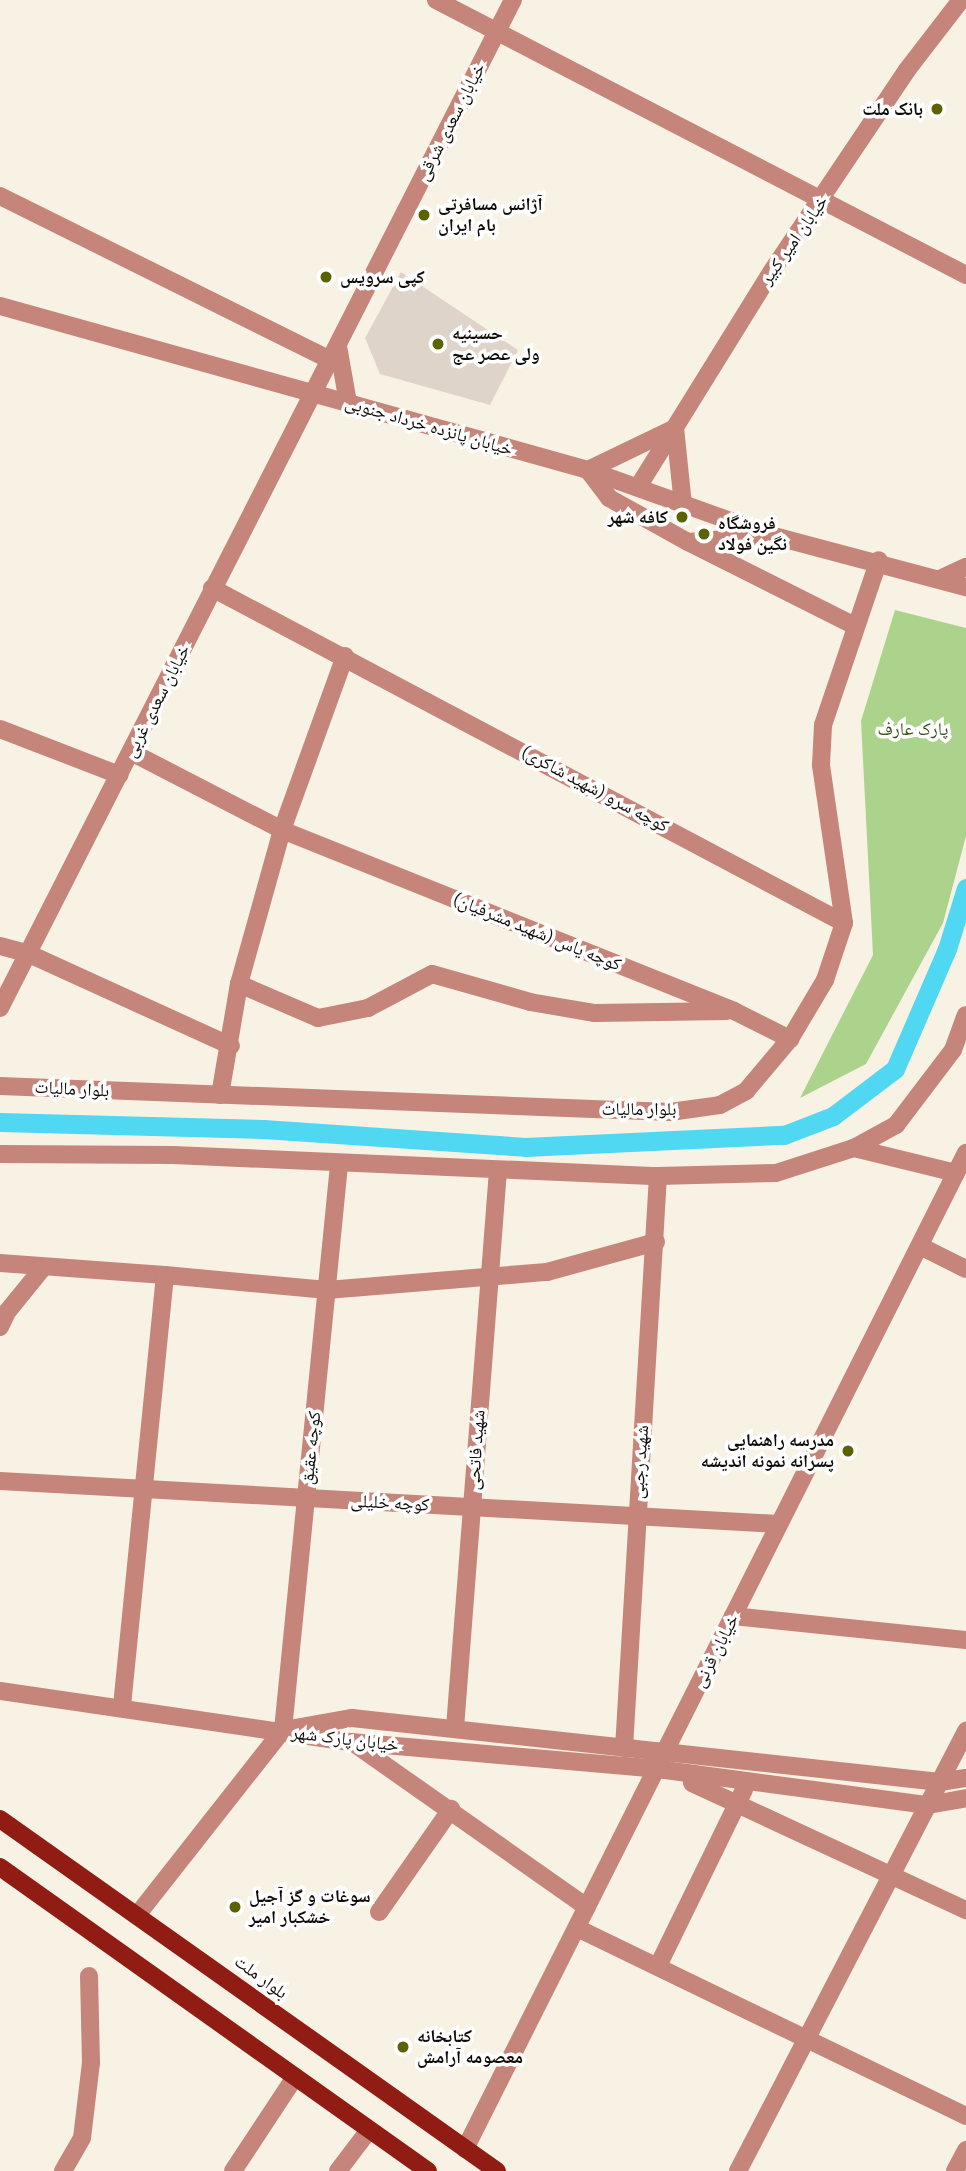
<!DOCTYPE html>
<html>
<head>
<meta charset="utf-8">
<style>
  body { margin:0 }
  #map { position:relative; width:966px; height:2171px; overflow:hidden; background:#f8f2e4; font-family:"IBM Plex Sans","Noto Naskh Arabic",sans-serif }
  div>[style] { position:absolute }
  .green>* { inset:0; background:#acd38c }
  .canal>* { height:19px; margin:-9.5px; padding:0 9.5px; transform-origin:9.5px; border-radius:9.5px; background:#50d8f2 }
  .building>* { inset:0; background:#dfd4ca }
  .minor>* { height:18px; margin:-9px; padding:0 9px; transform-origin:9px; border-radius:9px; background:#c5857a }
  .major>* { height:18px; margin:-9px; padding:0 9px; transform-origin:9px; border-radius:9px; background:#901c13 }
  .dots>* { width:19px; height:19px; translate:-50% -50%; box-sizing:border-box; border:4px solid #fff; border-radius:50% }
  span { translate:-50% -50%; white-space:nowrap; text-align:center; line-height:1.15; -webkit-text-stroke:7px #fff; paint-order:stroke }
  .poi-label { font-size:18px; color:#0d0b07; font-weight:700 }
  .right { translate:-100% -50%; text-align:right }
  .left { translate:0 -50%; text-align:left }
  .street-label { font-size:18px; color:#0d0b07 }
  .park-label { font-size:18px; color:#365219 }
</style>
</head>
<body>
<div id="map">
  <div class="green">
    <i style="clip-path:polygon(895px 610px,966px 628px,966px 836px,943px 923px,866px 1064px,800px 1098px,873px 955px,861px 721px)"></i>
  </div>
  <div class="canal">
    <i style="left:0;top:1122px;width:263px;rotate:1.5deg"></i>
    <i style="left:263px;top:1129px;width:263px;rotate:3.9deg"></i>
    <i style="left:525px;top:1147px;width:259px;rotate:-2.7deg"></i>
    <i style="left:784px;top:1135px;width:53px;rotate:-21.2deg"></i>
    <i style="left:833px;top:1116px;width:78px;rotate:-37.2deg"></i>
    <i style="left:895px;top:1069px;width:131px;rotate:-66.6deg"></i>
    <i style="left:947px;top:949px;width:64px;rotate:-72.7deg"></i>
  </div>
  <div class="building">
    <i style="clip-path:polygon(401px 272px,518px 350px,490px 405px,380px 374px,365px 338px)"></i>
  </div>
  <div class="minor">
    <i style="left:436px;top:0;width:597px;rotate:27.42deg"></i>
    <i style="left:0;top:196px;width:369px;rotate:26.4deg"></i>
    <i style="left:0;top:306px;width:610px;rotate:15.58deg"></i>
    <i style="left:588px;top:470px;width:193px;rotate:19.7deg"></i>
    <i style="left:770px;top:535px;width:203px;rotate:14.9deg"></i>
    <i style="left:338px;top:346px;width:58px;rotate:80deg"></i>
    <i style="left:638px;top:487px;width:254px;rotate:-58.2deg"></i>
    <i style="left:772px;top:271px;width:242px;rotate:-56.1deg"></i>
    <i style="left:907px;top:70px;width:88px;rotate:-52.4deg"></i>
    <i style="left:683px;top:505px;width:77px;rotate:-95.9deg"></i>
    <i style="left:675px;top:428px;width:97px;rotate:154.2deg"></i>
    <i style="left:588px;top:470px;width:35px;rotate:53deg"></i>
    <i style="left:609px;top:498px;width:90px;rotate:29.1deg"></i>
    <i style="left:763px;top:536px;width:75px;rotate:175.4deg"></i>
    <i style="left:688px;top:542px;width:187px;rotate:26.7deg"></i>
    <i style="left:940px;top:579px;width:29px;rotate:-25deg"></i>
    <i style="left:212px;top:588px;width:715px;rotate:27.93deg"></i>
    <i style="left:0;top:729px;width:128px;rotate:21.1deg"></i>
    <i style="left:131px;top:752px;width:170px;rotate:27.3deg"></i>
    <i style="left:282px;top:830px;width:487px;rotate:21.8deg"></i>
    <i style="left:734px;top:1011px;width:63px;rotate:26.6deg"></i>
    <i style="left:0;top:946px;width:28px;rotate:15deg"></i>
    <i style="left:27px;top:953px;width:224px;rotate:24.5deg"></i>
    <i style="left:239px;top:984px;width:86px;rotate:23.3deg"></i>
    <i style="left:318px;top:1018px;width:51px;rotate:-11.3deg"></i>
    <i style="left:368px;top:1008px;width:72px;rotate:-28deg"></i>
    <i style="left:432px;top:974px;width:102px;rotate:15.9deg"></i>
    <i style="left:530px;top:1002px;width:66px;rotate:9.6deg"></i>
    <i style="left:595px;top:1013px;width:132px;rotate:-0.9deg"></i>
    <i style="left:0;top:1008px;width:1131px;rotate:-63.03deg"></i>
    <i style="left:0;top:1086px;width:671px;rotate:2.22deg"></i>
    <i style="left:670px;top:1112px;width:50px;rotate:-8deg"></i>
    <i style="left:720px;top:1105px;width:30px;rotate:-28deg"></i>
    <i style="left:746px;top:1091px;width:68px;rotate:-49.8deg"></i>
    <i style="left:790px;top:1039px;width:69px;rotate:-59.3deg"></i>
    <i style="left:825px;top:980px;width:60px;rotate:-71.6deg"></i>
    <i style="left:844px;top:923px;width:160px;rotate:-98.3deg"></i>
    <i style="left:821px;top:765px;width:40px;rotate:-87.1deg"></i>
    <i style="left:823px;top:725px;width:174px;rotate:-71.3deg"></i>
    <i style="left:220px;top:1095px;width:113px;rotate:-80.3deg"></i>
    <i style="left:239px;top:984px;width:160px;rotate:-74.4deg"></i>
    <i style="left:282px;top:830px;width:185px;rotate:-70.1deg"></i>
    <i style="left:854px;top:1148px;width:105px;rotate:13.8deg"></i>
    <i style="left:0;top:1154px;width:173px;rotate:0.3deg"></i>
    <i style="left:173px;top:1155px;width:485px;rotate:2.5deg"></i>
    <i style="left:658px;top:1176px;width:118px;rotate:-1.5deg"></i>
    <i style="left:776px;top:1173px;width:82px;rotate:-17.8deg"></i>
    <i style="left:854px;top:1148px;width:48px;rotate:-28.7deg"></i>
    <i style="left:896px;top:1125px;width:94px;rotate:-52.8deg"></i>
    <i style="left:953px;top:1050px;width:37px;rotate:-70deg"></i>
    <i style="left:920px;top:1246px;width:51px;rotate:26.6deg"></i>
    <i style="left:0;top:1263px;width:165px;rotate:4.2deg"></i>
    <i style="left:165px;top:1275px;width:435px;rotate:95.7deg"></i>
    <i style="left:165px;top:1275px;width:163px;rotate:5.3deg"></i>
    <i style="left:327px;top:1290px;width:221px;rotate:-4.7deg"></i>
    <i style="left:547px;top:1272px;width:113px;rotate:-15.4deg"></i>
    <i style="left:0;top:1327px;width:17px;rotate:-65deg"></i>
    <i style="left:7px;top:1312px;width:55px;rotate:-50.9deg"></i>
    <i style="left:0;top:1481px;width:780px;rotate:3.16deg"></i>
    <i style="left:733px;top:1616px;width:234px;rotate:5.9deg"></i>
    <i style="left:0;top:1691px;width:355px;rotate:8.3deg"></i>
    <i style="left:351px;top:1742px;width:307px;rotate:5deg"></i>
    <i style="left:657px;top:1769px;width:273px;rotate:7.6deg"></i>
    <i style="left:928px;top:1805px;width:39px;rotate:-10deg"></i>
    <i style="left:295px;top:1728px;width:58px;rotate:-10deg"></i>
    <i style="left:352px;top:1718px;width:591px;rotate:6.21deg"></i>
    <i style="left:940px;top:1782px;width:26px;rotate:-9deg"></i>
    <i style="left:455px;top:1728px;width:559px;rotate:-85.59deg"></i>
    <i style="left:283px;top:1730px;width:568px;rotate:-84.34deg"></i>
    <i style="left:352px;top:1742px;width:287px;rotate:35.1deg"></i>
    <i style="left:624px;top:1748px;width:573px;rotate:-86.6deg"></i>
    <i style="left:692px;top:1783px;width:302px;rotate:24.9deg"></i>
    <i style="left:379px;top:1912px;width:126px;rotate:-55deg"></i>
    <i style="left:138px;top:1914px;width:234px;rotate:-51.8deg"></i>
    <i style="left:577px;top:1928px;width:432px;rotate:25.8deg"></i>
    <i style="left:658px;top:1966px;width:196px;rotate:-64deg"></i>
    <i style="left:465px;top:2149px;width:1115px;rotate:-63.3deg"></i>
    <i style="left:63px;top:2171px;width:38px;rotate:-60deg"></i>
    <i style="left:82px;top:2138px;width:76px;rotate:-83.2deg"></i>
    <i style="left:91px;top:2063px;width:87px;rotate:-91.3deg"></i>
    <i style="left:233px;top:2171px;width:113px;rotate:-56.6deg"></i>
    <i style="left:338px;top:2171px;width:51px;rotate:-52.9deg"></i>
    <i style="left:738px;top:2171px;width:496px;rotate:-62.6deg"></i>
    <i style="left:955px;top:2171px;width:24px;rotate:-62deg"></i>
  </div>
  <div class="major">
    <i style="left:0;top:1819px;width:609px;rotate:35.31deg"></i>
    <i style="left:0;top:1867px;width:525px;rotate:35.39deg"></i>
  </div>
  <div class="dots">
    <i style="left:937px;top:109px;background:#5c6200"></i>
    <i style="left:424px;top:215px;background:#5c6200"></i>
    <i style="left:326px;top:277px;background:#5c6200"></i>
    <i style="left:438px;top:344px;background:#5c6200"></i>
    <i style="left:682px;top:517px;background:#5c6200"></i>
    <i style="left:704px;top:534px;background:#5c6200"></i>
    <i style="left:848px;top:1451px;background:#5c6200"></i>
    <i style="left:235px;top:1907px;background:#5c6200"></i>
    <i style="left:403px;top:2047px;background:#5c6200"></i>
  </div>
  <div class="poi-label">
    <span class="right" style="left:923px;top:109px">بانک ملت</span>
    <span class="left" style="left:438px;top:215px">آژانس مسافرتی<br>بام ایران</span>
    <span class="left" style="left:340px;top:277px">کپی سرویس</span>
    <span class="left" style="left:452px;top:344px">حسینیه<br>ولی عصر عج</span>
    <span class="right" style="left:668px;top:517px">کافه شهر</span>
    <span class="left" style="left:718px;top:534px">فروشگاه<br>نگین فولاد</span>
    <span class="right" style="left:834px;top:1451px">مدرسه راهنمایی<br>پسرانه نمونه اندیشه</span>
    <span class="left" style="left:249px;top:1907px">سوغات و گز آجیل<br>خشکبار امیر</span>
    <span class="left" style="left:417px;top:2047px">کتابخانه<br>معصومه آرامش</span>
  </div>
  <div class="street-label">
    <span style="left:451px;top:122px;rotate:-63deg">خیابان سعدی شرقی</span>
    <span style="left:794px;top:240px;rotate:-55deg">خیابان امیر کبیر</span>
    <span style="left:429px;top:426px;rotate:16deg">خیابان پانزده خرداد جنوبی</span>
    <span style="left:157px;top:701px;rotate:-63deg">خیابان سعدی غربی</span>
    <span style="left:595px;top:789px;rotate:28deg">کوچه سرو (شهید شاکری)</span>
    <span style="left:537px;top:932px;rotate:22deg">کوچه یاس (شهید مشرفیان)</span>
    <span style="left:72px;top:1089px;rotate:3deg">بلوار مالیات</span>
    <span style="left:639px;top:1109px">بلوار مالیات</span>
    <span style="left:311px;top:1448px;rotate:-84deg">کوچه عقیق</span>
    <span style="left:476px;top:1450px;rotate:-86deg">شهید فاتحی</span>
    <span style="left:640px;top:1462px;rotate:-86deg">شهید رجبی</span>
    <span style="left:390px;top:1503px;rotate:3deg">کوچه خلیلی</span>
    <span style="left:716px;top:1651px;rotate:-63deg">خیابان قرنی</span>
    <span style="left:345px;top:1739px;rotate:7deg">خیابان پارک شهر</span>
    <span style="left:261px;top:1977px;rotate:36deg">بلوار ملت</span>
  </div>
  <div class="park-label">
    <span style="left:913px;top:729px">پارک عارف</span>
  </div>
</div>
</body>
</html>
